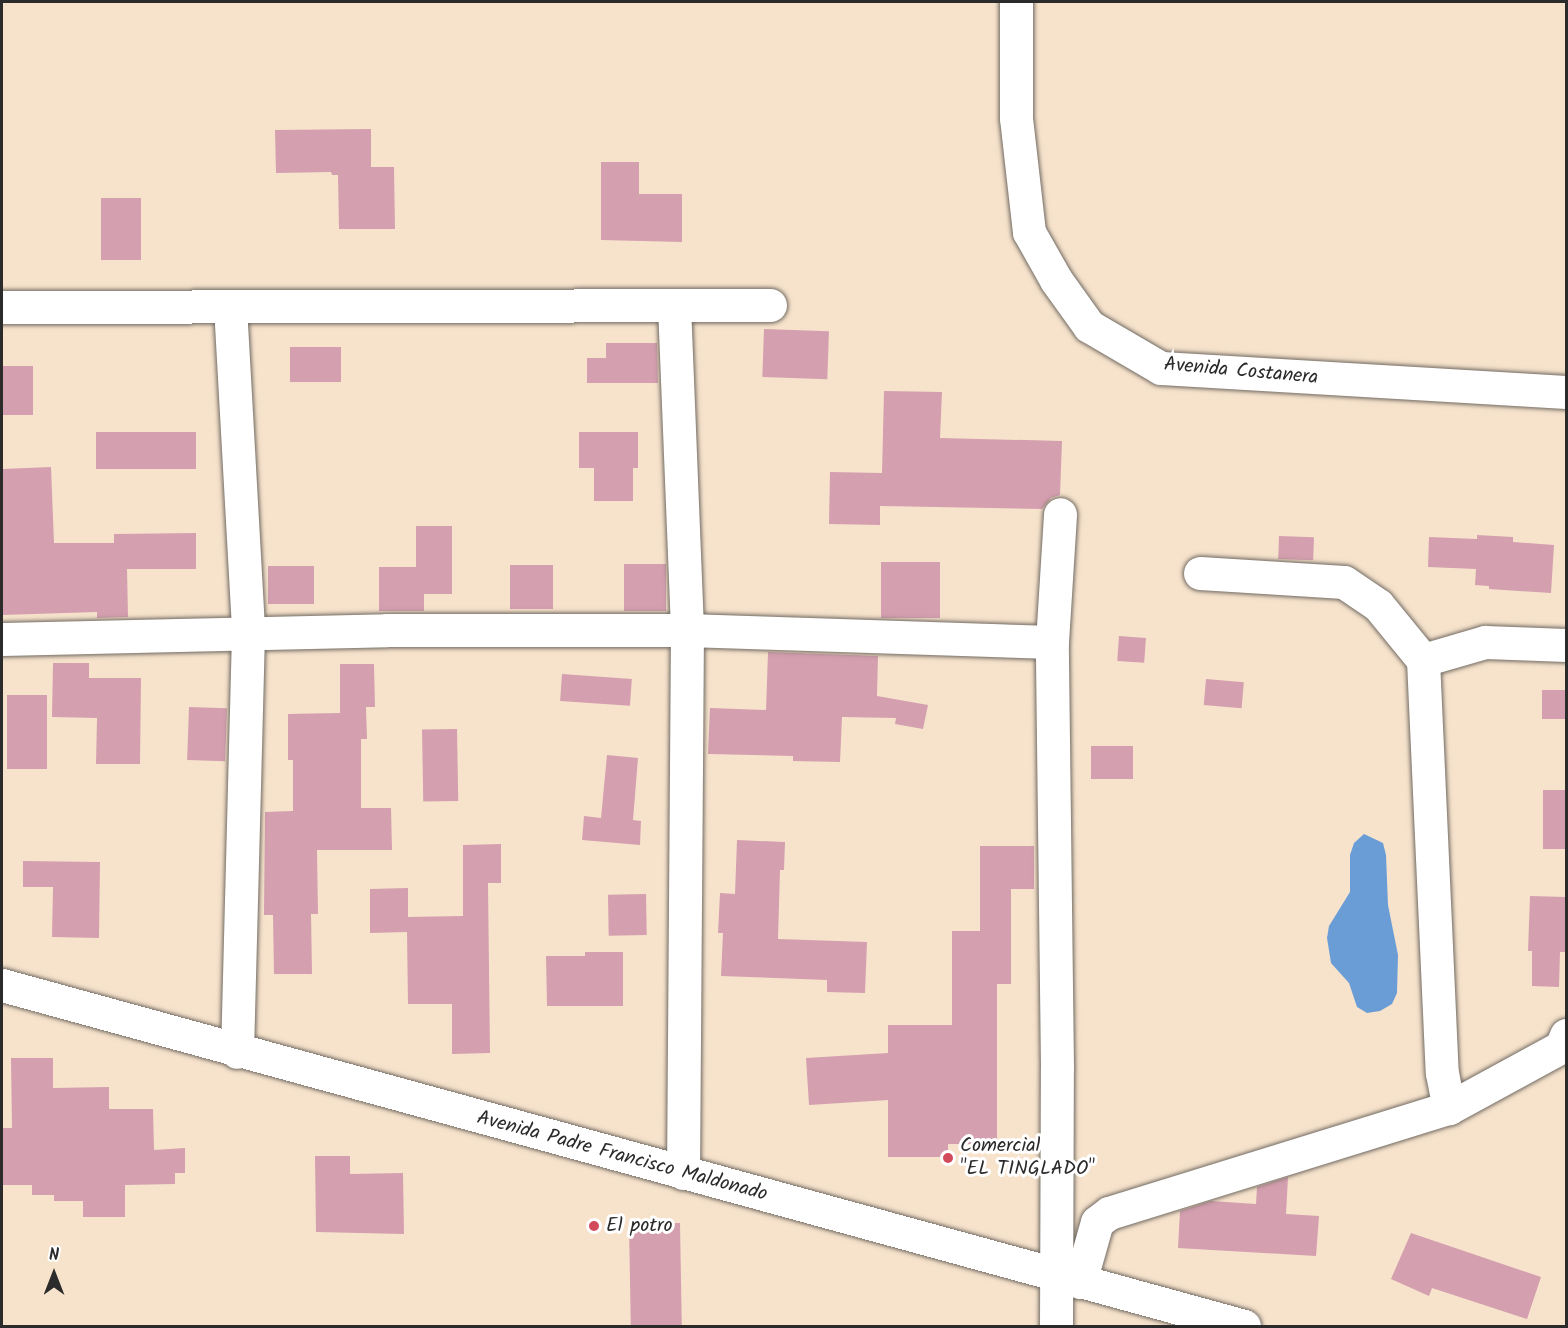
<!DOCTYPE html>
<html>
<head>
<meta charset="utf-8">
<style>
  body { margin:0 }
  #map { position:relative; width:1568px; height:1328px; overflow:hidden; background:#f7e3cc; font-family:Kalam,sans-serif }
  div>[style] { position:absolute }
  .water>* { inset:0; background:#6a9dd6 }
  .building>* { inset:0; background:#d49faf; transform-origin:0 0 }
  .roads { filter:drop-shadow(0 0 2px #726b63) drop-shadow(0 0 2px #726b63) }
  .minor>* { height:33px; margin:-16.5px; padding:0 16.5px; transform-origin:16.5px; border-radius:16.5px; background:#fff }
  .major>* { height:33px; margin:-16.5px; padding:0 16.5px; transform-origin:16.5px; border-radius:16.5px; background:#fff }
  .dots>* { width:16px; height:16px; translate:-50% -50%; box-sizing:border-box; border:3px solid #fff; border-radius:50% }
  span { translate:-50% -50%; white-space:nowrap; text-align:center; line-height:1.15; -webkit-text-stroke:6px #fff; paint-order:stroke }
  .street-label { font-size:20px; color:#2b2b2b }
  .poi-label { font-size:20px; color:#2b2b2b }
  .left { translate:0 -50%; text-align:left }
  .frame { position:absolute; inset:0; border:3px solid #2b2b2b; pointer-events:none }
  .north { position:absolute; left:24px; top:1244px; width:60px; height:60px; -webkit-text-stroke:4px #fff; paint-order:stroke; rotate:0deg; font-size:16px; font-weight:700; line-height:24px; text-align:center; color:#2b2b2b }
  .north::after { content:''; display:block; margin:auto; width:21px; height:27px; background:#2b2b2b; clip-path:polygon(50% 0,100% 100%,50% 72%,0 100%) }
</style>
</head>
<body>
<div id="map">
  <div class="water">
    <i style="clip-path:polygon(1364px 834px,1383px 843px,1386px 855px,1388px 905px,1398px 955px,1397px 993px,1392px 1004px,1380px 1011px,1367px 1013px,1357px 1007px,1349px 983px,1331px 963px,1327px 938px,1329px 926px,1350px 892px,1350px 855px,1354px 843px)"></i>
  </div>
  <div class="building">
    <i style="clip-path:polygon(371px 129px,371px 167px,394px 167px,395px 229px,339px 229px,338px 175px,332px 175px,331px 172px,276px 173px,275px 130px)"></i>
    <i style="clip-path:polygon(601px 162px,639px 162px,639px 194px,682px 194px,682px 242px,601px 240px)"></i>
    <i style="left:101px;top:198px;width:40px;height:62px"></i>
    <i style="left:764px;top:329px;width:65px;height:48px;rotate:2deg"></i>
    <i style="clip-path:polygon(606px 343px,657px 343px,658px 383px,587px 383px,587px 358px,606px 358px)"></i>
    <i style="left:290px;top:347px;width:51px;height:35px"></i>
    <i style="left:33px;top:366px;width:49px;height:31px;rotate:90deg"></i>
    <i style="clip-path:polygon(884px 391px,942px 392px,940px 438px,1062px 441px,1060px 495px,1051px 498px,1042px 509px,880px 506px,880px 525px,829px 524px,830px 472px,882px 473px)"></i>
    <i style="left:196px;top:432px;width:37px;height:100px;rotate:90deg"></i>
    <i style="clip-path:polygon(579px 432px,638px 432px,638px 468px,633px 468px,633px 501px,594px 501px,594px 468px,579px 468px)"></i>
    <i style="clip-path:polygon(51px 467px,54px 543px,114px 543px,114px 534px,196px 533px,196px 569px,127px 569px,128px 617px,97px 618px,97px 612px,2px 615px,2px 469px)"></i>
    <i style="clip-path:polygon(416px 526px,452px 526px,452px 594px,424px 594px,424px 611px,379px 611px,379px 567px,416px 567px)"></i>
    <i style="clip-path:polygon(1477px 535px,1513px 537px,1513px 542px,1554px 545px,1551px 593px,1489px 589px,1489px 586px,1475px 585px,1476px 569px,1428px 567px,1429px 537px,1477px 539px)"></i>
    <i style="left:1279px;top:536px;width:35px;height:23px;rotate:2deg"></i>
    <i style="left:881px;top:562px;width:59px;height:56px"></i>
    <i style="left:624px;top:564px;width:42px;height:47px"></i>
    <i style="left:510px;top:565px;width:43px;height:44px"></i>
    <i style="left:268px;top:566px;width:46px;height:38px"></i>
    <i style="left:1119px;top:636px;width:27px;height:25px;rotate:4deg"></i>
    <i style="clip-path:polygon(768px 652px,878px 656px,877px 696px,928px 705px,923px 729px,895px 724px,896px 718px,842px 717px,840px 762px,793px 761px,793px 756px,708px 754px,710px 708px,766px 710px)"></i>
    <i style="clip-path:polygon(53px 663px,89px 663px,89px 678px,141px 678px,140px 764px,96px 764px,97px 718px,52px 717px)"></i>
    <i style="clip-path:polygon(340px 664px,374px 664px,375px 707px,366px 707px,367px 739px,361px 739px,361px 808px,391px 808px,392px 850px,317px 850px,318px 914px,311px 914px,312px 974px,274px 974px,273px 915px,264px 915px,265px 812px,293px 811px,293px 760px,288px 760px,288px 714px,340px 713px)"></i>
    <i style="left:562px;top:674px;width:70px;height:27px;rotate:4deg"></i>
    <i style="left:1206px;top:679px;width:38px;height:26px;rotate:5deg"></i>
    <i style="left:1542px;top:690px;width:24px;height:29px"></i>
    <i style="left:7px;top:695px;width:40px;height:74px"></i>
    <i style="left:189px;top:707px;width:38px;height:53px;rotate:2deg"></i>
    <i style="left:457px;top:729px;width:72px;height:35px;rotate:89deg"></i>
    <i style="left:1091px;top:746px;width:42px;height:33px"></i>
    <i style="clip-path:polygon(607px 755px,638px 758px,633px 820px,641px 821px,640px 845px,582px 840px,584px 816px,601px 818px)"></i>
    <i style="left:1543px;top:790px;width:23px;height:59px"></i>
    <i style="clip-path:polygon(737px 840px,785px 842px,784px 870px,780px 870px,778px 939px,867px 942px,865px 993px,827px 992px,827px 980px,721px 976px,723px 933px,718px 933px,720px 893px,735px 894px)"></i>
    <i style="clip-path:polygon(501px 844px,501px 883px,488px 883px,490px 1053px,452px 1054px,452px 1004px,408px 1004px,407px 932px,370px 933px,370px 889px,408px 888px,408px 917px,463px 916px,463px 845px)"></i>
    <i style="clip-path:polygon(980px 846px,1034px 846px,1034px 889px,1011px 889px,1011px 984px,997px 984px,997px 1144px,948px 1144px,948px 1157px,888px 1157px,888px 1100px,809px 1105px,806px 1058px,888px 1053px,888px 1025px,952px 1025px,952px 931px,980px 931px)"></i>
    <i style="clip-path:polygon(23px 861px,100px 862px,99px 938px,52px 937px,53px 887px,23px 887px)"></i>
    <i style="left:646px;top:894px;width:41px;height:38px;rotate:89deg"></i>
    <i style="clip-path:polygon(1530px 896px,1566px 897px,1566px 952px,1560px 952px,1559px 987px,1532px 986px,1532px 951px,1528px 951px)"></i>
    <i style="clip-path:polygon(585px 952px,623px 952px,623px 1006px,547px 1006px,546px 956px,585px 956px)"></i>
    <i style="clip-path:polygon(11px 1058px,53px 1058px,53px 1088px,109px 1087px,109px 1109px,153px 1109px,154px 1150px,185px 1148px,185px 1173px,175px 1173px,175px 1184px,125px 1185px,125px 1217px,83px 1217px,83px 1201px,54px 1201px,54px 1195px,32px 1195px,32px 1185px,2px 1185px,2px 1128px,12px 1128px)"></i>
    <i style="clip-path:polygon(315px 1156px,350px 1156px,350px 1174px,403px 1173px,404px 1234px,316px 1232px)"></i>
    <i style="clip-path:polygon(1288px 1177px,1286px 1214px,1319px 1216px,1316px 1256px,1178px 1248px,1180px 1211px,1211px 1201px,1256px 1204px,1257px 1187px)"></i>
    <i style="left:680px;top:1223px;width:103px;height:51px;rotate:89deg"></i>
    <i style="clip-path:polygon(1411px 1233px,1541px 1277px,1527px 1319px,1432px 1288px,1429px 1296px,1391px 1279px)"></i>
  </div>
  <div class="roads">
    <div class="minor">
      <i style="left:1016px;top:2px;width:116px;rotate:90deg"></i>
      <i style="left:1016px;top:118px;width:115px;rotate:83.5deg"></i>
      <i style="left:1029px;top:232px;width:55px;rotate:60.6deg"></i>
      <i style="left:1056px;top:280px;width:57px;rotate:54.3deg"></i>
      <i style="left:1089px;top:326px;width:83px;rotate:30.3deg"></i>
      <i style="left:1161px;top:368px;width:406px;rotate:3.4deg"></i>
      <i style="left:674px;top:305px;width:325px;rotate:87.7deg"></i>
      <i style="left:687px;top:630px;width:543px;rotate:90.42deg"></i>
      <i style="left:230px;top:306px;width:327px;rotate:86.8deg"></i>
      <i style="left:248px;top:633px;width:419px;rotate:91.5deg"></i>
      <i style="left:2px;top:307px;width:768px;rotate:-0.15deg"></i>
      <i style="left:1200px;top:573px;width:144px;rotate:3.6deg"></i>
      <i style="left:1344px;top:582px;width:41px;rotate:34.1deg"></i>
      <i style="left:1378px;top:605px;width:71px;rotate:50.7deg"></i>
      <i style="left:1423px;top:660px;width:413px;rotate:87.4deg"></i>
      <i style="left:1442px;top:1073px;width:36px;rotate:79deg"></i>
      <i style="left:2px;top:639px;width:385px;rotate:-1.3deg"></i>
      <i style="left:387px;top:630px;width:300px"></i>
      <i style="left:687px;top:630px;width:365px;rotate:1.9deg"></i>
      <i style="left:1423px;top:660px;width:65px;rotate:-16.2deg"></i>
      <i style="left:1485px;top:642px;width:81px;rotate:2.1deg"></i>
      <i style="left:1080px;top:1282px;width:62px;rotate:-74.2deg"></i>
      <i style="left:1097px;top:1222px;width:15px;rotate:-37deg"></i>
      <i style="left:1109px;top:1213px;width:356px;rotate:-17.2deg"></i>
      <i style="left:1449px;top:1108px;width:128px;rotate:-28.6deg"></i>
      <i style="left:1561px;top:1047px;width:13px;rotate:-67deg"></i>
      <i style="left:1056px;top:1326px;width:258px;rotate:-89.8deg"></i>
      <i style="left:1057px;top:1068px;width:426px;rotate:-90.7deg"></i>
      <i style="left:1052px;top:642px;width:128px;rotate:-86.4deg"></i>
    </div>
    <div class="major">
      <i style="left:2px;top:985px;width:1288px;rotate:15.35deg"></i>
    </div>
  </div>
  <div class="dots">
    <i style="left:948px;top:1158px;background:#d1495b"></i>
    <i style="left:594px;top:1226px;background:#d1495b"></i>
  </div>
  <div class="street-label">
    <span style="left:1241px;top:372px;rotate:5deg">Avenida Costanera</span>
    <span style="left:622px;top:1157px;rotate:15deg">Avenida Padre Francisco Maldonado</span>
  </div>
  <div class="poi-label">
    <span class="left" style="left:960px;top:1158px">Comercial<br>"EL TINGLADO"</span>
    <span class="left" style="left:606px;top:1226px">El potro</span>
  </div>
  <div class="frame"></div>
  <div class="north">N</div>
</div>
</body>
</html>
